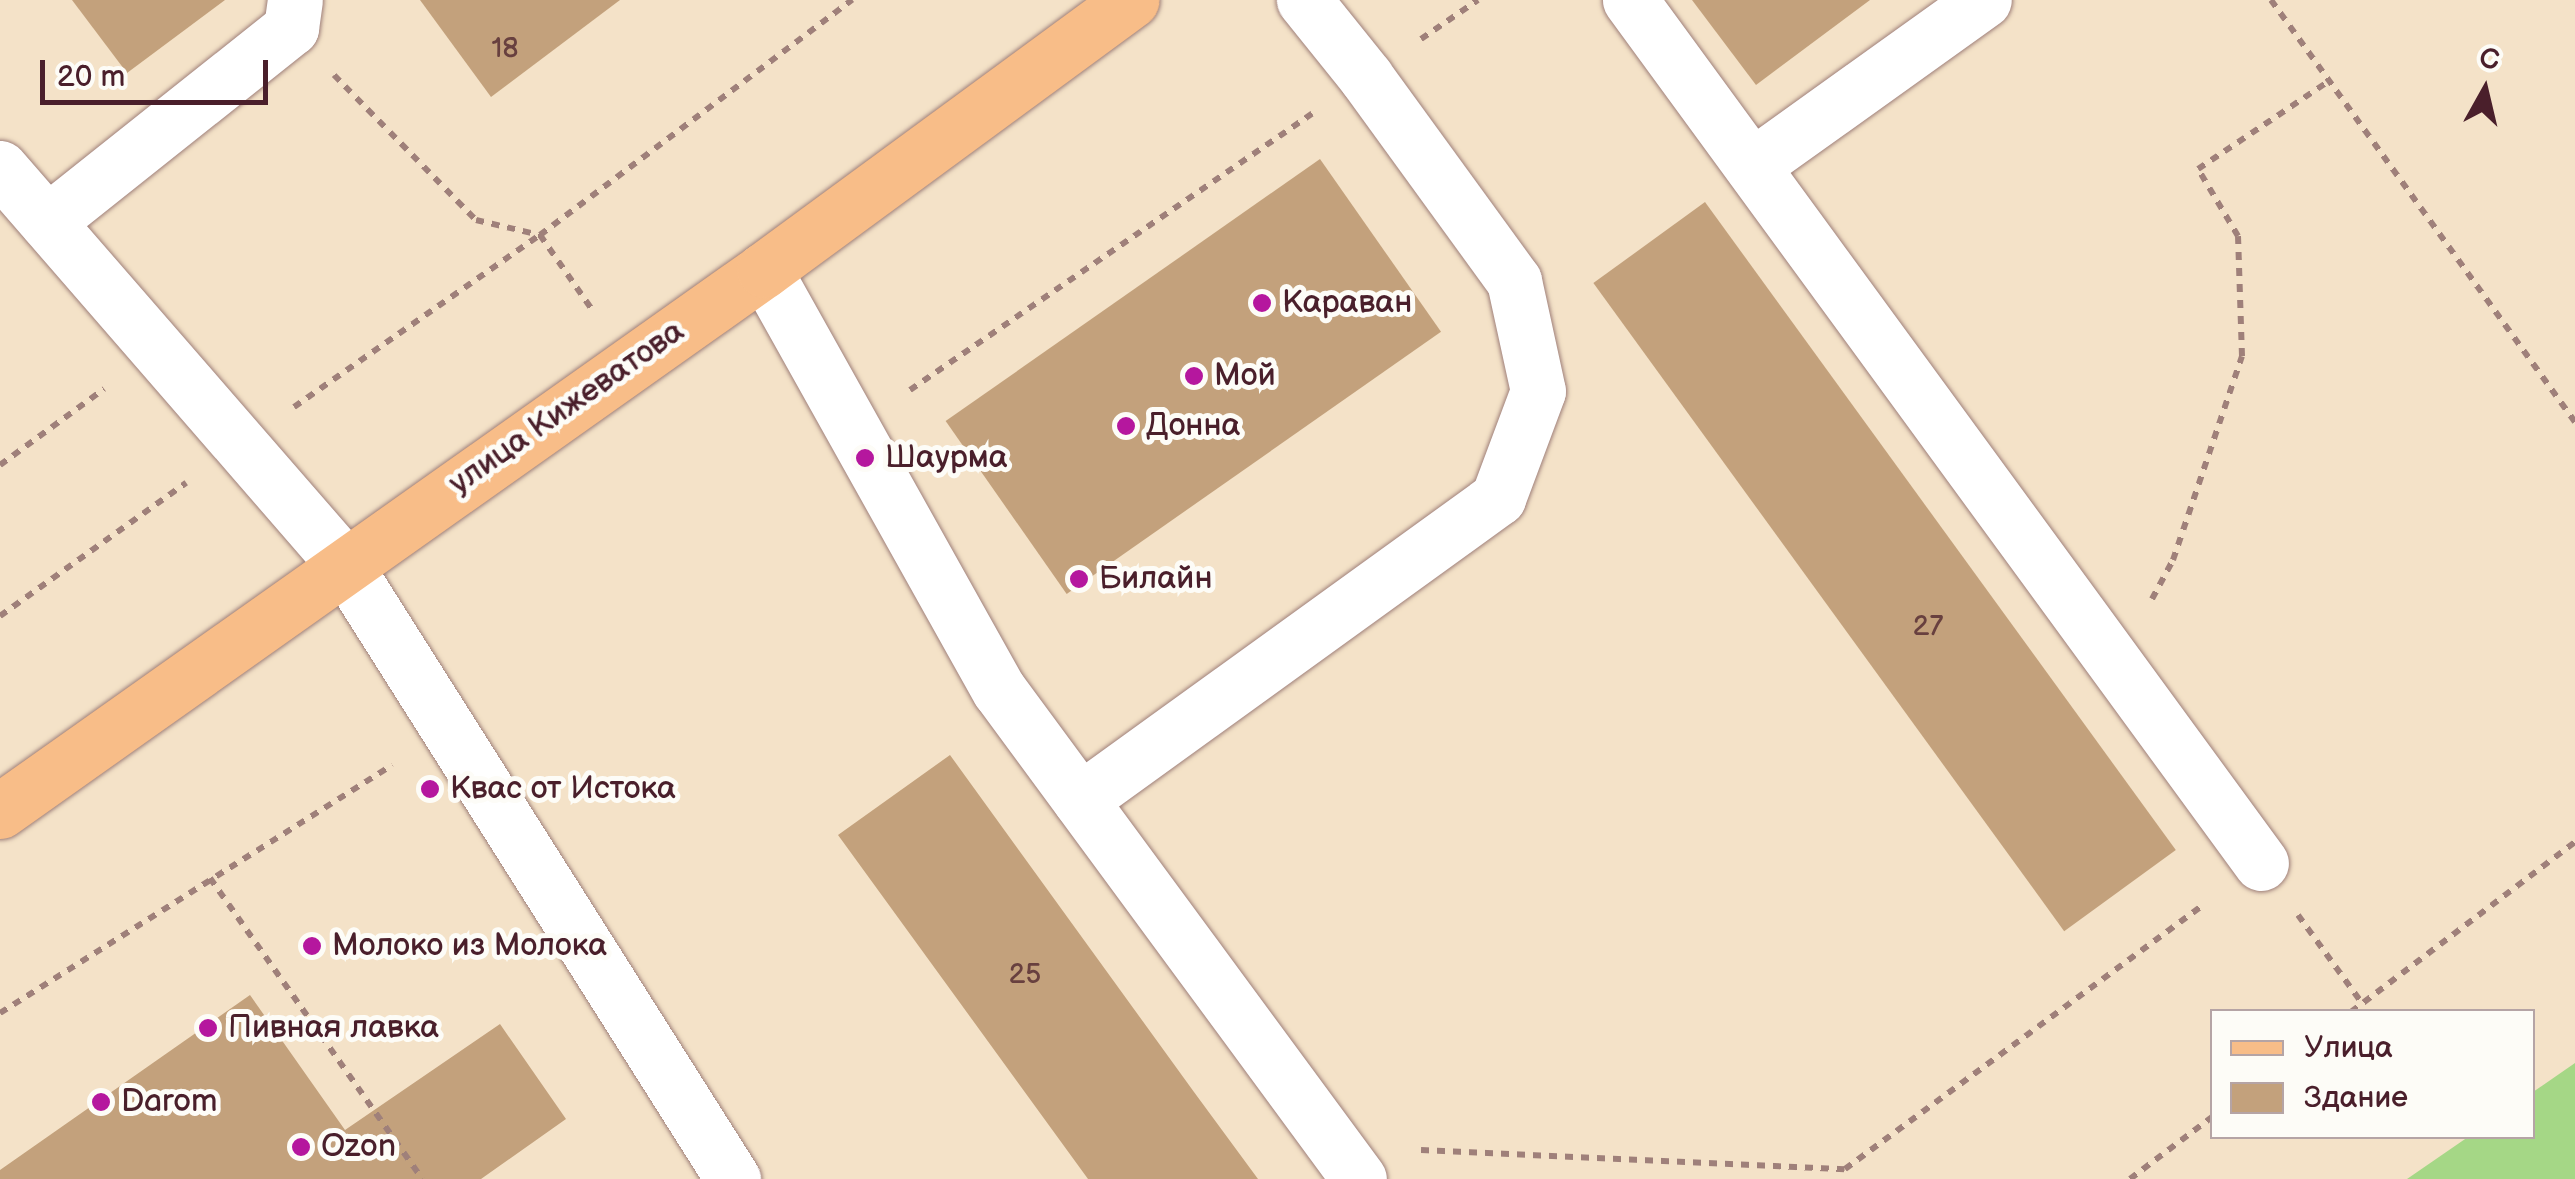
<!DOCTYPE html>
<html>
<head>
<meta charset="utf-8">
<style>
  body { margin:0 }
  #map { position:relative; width:2575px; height:1179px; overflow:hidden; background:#f4e2c8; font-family:"Balsamiq Sans",sans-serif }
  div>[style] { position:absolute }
  .green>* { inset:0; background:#a5d786 }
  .building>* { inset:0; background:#c3a17c; transform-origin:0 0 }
  .path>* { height:6px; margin-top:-3px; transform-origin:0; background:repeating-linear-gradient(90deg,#9f807a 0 8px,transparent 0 16px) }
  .roads { filter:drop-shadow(0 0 2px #9f807a) drop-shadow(0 0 2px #9f807a) }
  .minor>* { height:55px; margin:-27.5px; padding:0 27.5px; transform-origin:27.5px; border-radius:27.5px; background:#fff }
  .major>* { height:55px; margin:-27.5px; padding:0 27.5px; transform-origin:27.5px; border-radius:27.5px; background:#f8bd88 }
  .dots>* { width:28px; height:28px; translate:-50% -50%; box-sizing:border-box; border:5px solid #fdfcf7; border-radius:50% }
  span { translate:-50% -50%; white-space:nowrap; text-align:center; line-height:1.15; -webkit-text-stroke:10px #fdfcf7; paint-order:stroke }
  .number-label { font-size:28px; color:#68403f }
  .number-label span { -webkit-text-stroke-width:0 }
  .poi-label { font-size:32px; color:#4a1f2b }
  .left { translate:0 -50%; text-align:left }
  .street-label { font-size:32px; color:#4a1f2b }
  .legend { position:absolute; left:2210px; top:1009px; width:325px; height:130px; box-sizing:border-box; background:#fdfcf7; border:2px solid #b5a4a5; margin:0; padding:12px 18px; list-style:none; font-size:30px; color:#4a1f2b }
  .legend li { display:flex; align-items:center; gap:20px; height:50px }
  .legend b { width:50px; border:2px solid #b5a4a5 }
  .north { position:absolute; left:2435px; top:40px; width:100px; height:100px; -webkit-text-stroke:8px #fdfcf7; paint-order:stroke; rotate:8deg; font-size:28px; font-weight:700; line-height:40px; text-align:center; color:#4a1f2b }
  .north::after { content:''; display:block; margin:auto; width:35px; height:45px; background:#4a1f2b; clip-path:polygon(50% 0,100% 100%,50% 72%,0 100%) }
  .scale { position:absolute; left:40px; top:60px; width:228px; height:45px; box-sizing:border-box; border:5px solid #4a1f2b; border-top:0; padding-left:12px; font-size:30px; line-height:35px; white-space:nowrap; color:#4a1f2b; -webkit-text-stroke:8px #fdfcf7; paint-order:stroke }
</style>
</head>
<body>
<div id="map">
  <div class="green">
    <i style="clip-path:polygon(2575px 1063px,2575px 1179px,2407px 1179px,2468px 1137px,2532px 1136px,2533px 1092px)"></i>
  </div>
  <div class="building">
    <i style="clip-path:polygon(72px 0,225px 0,127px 73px)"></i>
    <i style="clip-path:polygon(420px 0,620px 0,491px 97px)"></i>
    <i style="clip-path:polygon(1692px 0,1870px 0,1756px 85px)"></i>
    <i style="left:1320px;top:159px;width:211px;height:457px;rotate:55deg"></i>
    <i style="left:1705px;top:202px;width:801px;height:138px;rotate:54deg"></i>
    <i style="clip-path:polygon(950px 755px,1194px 1092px,1258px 1179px,1088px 1179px,838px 835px)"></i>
    <i style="clip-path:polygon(250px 995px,345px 1130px,500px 1024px,566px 1119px,481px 1179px,0 1179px,0 1170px)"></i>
  </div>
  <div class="path">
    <i style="left:2271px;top:0;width:520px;rotate:54.23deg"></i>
    <i style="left:1421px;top:39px;width:69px;rotate:-34.4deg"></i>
    <i style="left:334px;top:75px;width:203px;rotate:45.6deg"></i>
    <i style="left:476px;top:220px;width:66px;rotate:13.2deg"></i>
    <i style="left:540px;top:235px;width:89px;rotate:55.1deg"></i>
    <i style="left:910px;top:390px;width:488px;rotate:-34.5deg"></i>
    <i style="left:294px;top:407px;width:300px;rotate:-35deg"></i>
    <i style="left:540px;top:235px;width:391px;rotate:-37deg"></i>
    <i style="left:0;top:465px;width:129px;rotate:-36.2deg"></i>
    <i style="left:2152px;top:599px;width:44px;rotate:-61.7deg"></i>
    <i style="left:2173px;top:560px;width:215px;rotate:-71.3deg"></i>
    <i style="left:2242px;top:356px;width:120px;rotate:-91.9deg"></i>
    <i style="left:2238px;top:236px;width:78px;rotate:-120.8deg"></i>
    <i style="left:2198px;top:169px;width:158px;rotate:-33.9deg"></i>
    <i style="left:0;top:616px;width:229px;rotate:-35.6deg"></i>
    <i style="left:210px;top:878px;width:368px;rotate:54.8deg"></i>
    <i style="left:2298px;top:915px;width:109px;rotate:54deg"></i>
    <i style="left:2351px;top:1012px;width:281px;rotate:-37.2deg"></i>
    <i style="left:0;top:1013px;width:464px;rotate:-32.3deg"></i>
    <i style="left:1421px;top:1150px;width:424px;rotate:2.6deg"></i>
    <i style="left:1845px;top:1169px;width:447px;rotate:-36.4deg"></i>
    <i style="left:2130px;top:1179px;width:103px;rotate:-37.1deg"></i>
  </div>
  <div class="roads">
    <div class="minor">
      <i style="left:1630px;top:0;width:1069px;rotate:53.83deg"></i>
      <i style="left:1752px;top:166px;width:285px;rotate:-35.6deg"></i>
      <i style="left:0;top:168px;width:525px;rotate:49.02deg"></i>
      <i style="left:344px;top:564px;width:728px;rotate:57.69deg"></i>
      <i style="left:47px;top:222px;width:312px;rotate:-38.5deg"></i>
      <i style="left:291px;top:28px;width:28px;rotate:-82deg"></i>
      <i style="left:764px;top:270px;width:481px;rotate:60.8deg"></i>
      <i style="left:999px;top:690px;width:607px;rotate:53.64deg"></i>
      <i style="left:1080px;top:800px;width:516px;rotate:-35.85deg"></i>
      <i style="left:1498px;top:498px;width:114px;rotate:-69.5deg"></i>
      <i style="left:1538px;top:391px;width:113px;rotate:-102.3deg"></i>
      <i style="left:1514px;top:281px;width:252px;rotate:-126deg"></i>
      <i style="left:1366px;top:77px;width:99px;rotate:-128.8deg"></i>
    </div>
    <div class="major">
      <i style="left:0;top:811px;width:936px;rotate:-35.3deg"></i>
      <i style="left:764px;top:270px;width:456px;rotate:-36.3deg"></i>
    </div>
  </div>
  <div class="dots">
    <i style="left:1262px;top:303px;background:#b5179e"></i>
    <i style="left:1194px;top:376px;background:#b5179e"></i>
    <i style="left:1126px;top:426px;background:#b5179e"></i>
    <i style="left:865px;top:458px;background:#b5179e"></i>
    <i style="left:1079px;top:579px;background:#b5179e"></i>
    <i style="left:430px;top:789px;background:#b5179e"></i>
    <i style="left:312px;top:946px;background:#b5179e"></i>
    <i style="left:208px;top:1028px;background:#b5179e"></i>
    <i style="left:101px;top:1102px;background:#b5179e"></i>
    <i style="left:301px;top:1147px;background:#b5179e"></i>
  </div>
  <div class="number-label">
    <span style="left:505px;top:49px">18</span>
    <span style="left:1928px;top:627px">27</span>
    <span style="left:1025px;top:975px">25</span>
  </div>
  <div class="poi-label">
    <span class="left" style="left:1282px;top:303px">Караван</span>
    <span class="left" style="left:1214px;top:376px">Мой</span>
    <span class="left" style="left:1146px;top:426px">Донна</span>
    <span class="left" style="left:885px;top:458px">Шаурма</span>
    <span class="left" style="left:1099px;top:579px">Билайн</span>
    <span class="left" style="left:450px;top:789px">Квас от Истока</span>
    <span class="left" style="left:332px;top:946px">Молоко из Молока</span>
    <span class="left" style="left:228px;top:1028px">Пивная лавка</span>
    <span class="left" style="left:121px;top:1102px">Darom</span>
    <span class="left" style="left:321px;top:1147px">Ozon</span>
  </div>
  <div class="street-label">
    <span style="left:567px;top:408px;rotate:-35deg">улица Кижеватова</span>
  </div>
  <ul class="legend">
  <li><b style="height:12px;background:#f8bd88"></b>Улица</li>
  <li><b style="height:28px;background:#c3a17c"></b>Здание</li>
  </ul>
  <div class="north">С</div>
  <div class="scale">20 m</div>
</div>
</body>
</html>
